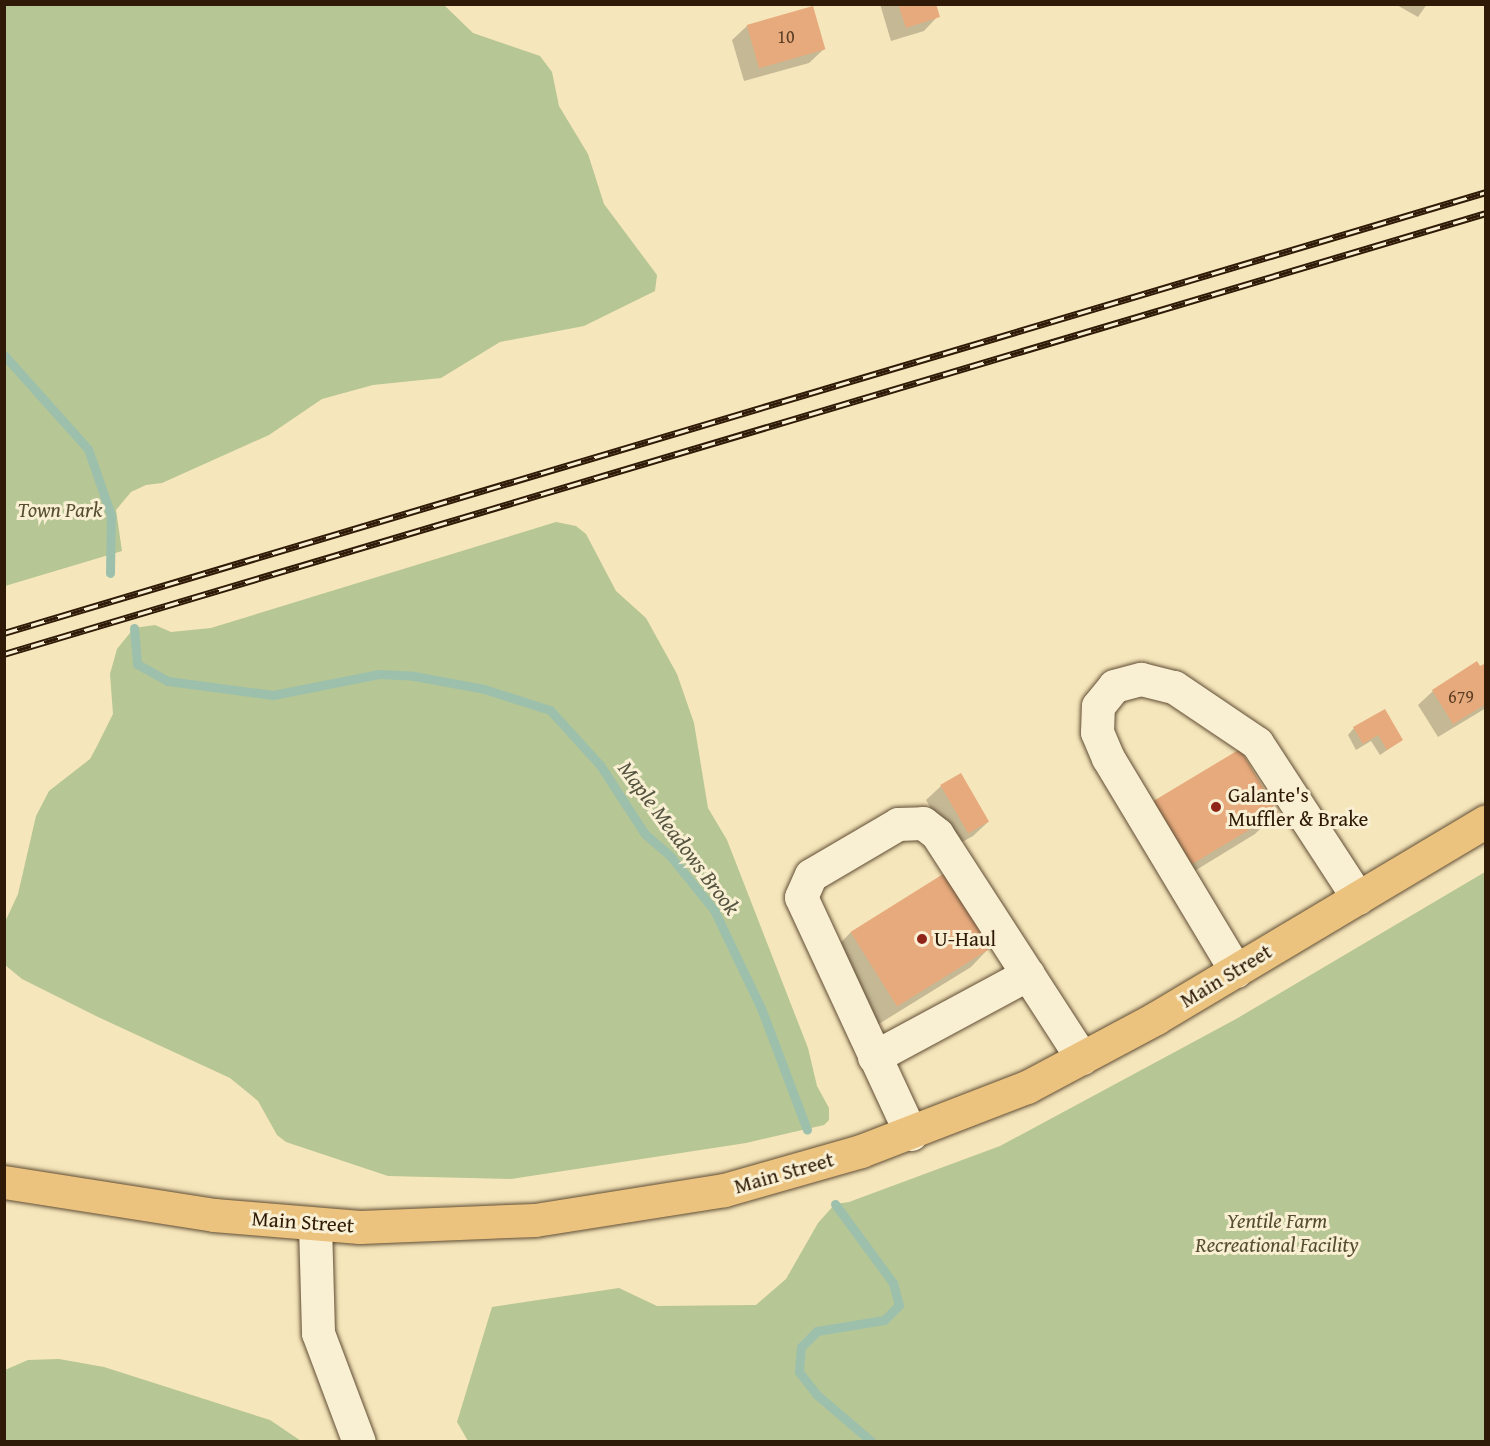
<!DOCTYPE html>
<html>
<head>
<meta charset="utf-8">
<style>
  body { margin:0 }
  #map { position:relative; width:1490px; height:1446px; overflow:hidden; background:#f6e6bb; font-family:"Gentium Book Plus",serif }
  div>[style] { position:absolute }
  .green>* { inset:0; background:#b6c694 }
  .shadow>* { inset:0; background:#0003 }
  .stream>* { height:9px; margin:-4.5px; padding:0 4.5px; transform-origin:4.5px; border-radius:4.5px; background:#9dc0ad }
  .building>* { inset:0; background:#e7aa7d; transform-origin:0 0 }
  .roads { filter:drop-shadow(0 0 2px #604d34) drop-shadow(0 0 2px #604d34) }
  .minor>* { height:33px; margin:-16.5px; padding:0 16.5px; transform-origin:16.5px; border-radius:16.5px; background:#f9efd3 }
  .major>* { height:33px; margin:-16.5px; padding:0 16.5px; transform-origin:16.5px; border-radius:16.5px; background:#ebc37e }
  .rail>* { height:7px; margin-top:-3.5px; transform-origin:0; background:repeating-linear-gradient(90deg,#f9efd3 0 14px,#2e1a07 0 28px); box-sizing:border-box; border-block:2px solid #2e1a07 }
  .dots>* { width:16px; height:16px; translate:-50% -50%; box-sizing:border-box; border:3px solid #f9efd3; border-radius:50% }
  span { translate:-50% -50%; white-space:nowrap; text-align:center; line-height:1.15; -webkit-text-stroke:6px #f9efd3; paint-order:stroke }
  .number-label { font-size:18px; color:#5c3e24 }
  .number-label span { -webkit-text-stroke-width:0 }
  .park-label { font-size:21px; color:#574e31; font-style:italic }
  .poi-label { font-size:21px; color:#2e1a07 }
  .left { translate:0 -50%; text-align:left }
  .street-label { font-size:21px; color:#2e1a07 }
  .water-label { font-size:22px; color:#555441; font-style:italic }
  .frame { position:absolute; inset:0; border:6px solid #2e1a07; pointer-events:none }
</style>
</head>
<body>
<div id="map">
  <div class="green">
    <i style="clip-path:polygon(5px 4px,444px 5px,473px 33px,540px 56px,552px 72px,559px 106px,588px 154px,604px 204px,657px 275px,655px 291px,584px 326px,500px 342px,441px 378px,373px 385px,322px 399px,269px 435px,162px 483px,146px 485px,131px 492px,116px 510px,122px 551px,5px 586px)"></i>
    <i style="clip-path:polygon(556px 522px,576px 526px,586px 534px,616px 591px,646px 618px,677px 674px,694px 723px,708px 808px,727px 840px,808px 1048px,817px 1086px,829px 1108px,829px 1120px,824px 1125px,746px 1143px,511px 1179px,388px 1176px,286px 1142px,277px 1135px,258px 1101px,230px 1078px,98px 1017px,22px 979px,5px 965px,5px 922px,18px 894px,36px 816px,49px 791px,90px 759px,96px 748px,113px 714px,110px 674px,117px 649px,134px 628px,155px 625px,171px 632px,211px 628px)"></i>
    <i style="clip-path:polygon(1485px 872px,1485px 1441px,468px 1441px,457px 1422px,492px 1307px,619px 1288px,657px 1306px,756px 1305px,786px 1279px,818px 1223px,835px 1204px,849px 1202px,1000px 1146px,1236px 1019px)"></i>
    <i style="clip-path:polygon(59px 1359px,104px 1367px,270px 1420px,301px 1441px,5px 1441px,5px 1370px,28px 1360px)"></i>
  </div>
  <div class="shadow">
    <i style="clip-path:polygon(880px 4px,934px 4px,938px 16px,924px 31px,891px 41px)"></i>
    <i style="clip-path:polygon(1395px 4px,1427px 4px,1418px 17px)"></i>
    <i style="clip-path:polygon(747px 26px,824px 49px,809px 63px,744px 81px,732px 40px)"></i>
    <i style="clip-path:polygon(1486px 665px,1486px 708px,1438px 737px,1418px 705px,1433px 691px)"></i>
    <i style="clip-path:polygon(1354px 728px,1402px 740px,1380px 755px,1371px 741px,1356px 750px,1348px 735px)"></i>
    <i style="clip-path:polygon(941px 786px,988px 822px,973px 836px,953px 847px,926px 800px)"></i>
    <i style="clip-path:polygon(1154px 803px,1276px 813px,1255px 834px,1170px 886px)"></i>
    <i style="clip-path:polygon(948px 873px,992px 945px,971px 967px,874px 1027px,829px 955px,850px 933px)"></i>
  </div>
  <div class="stream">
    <i style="left:4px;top:355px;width:126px;rotate:48.2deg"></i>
    <i style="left:88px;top:449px;width:70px;rotate:70.8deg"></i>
    <i style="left:111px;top:515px;width:58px;rotate:91deg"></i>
    <i style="left:134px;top:628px;width:36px;rotate:85deg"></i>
    <i style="left:137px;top:664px;width:35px;rotate:29deg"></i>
    <i style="left:168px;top:681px;width:106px;rotate:7.6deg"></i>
    <i style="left:273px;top:695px;width:108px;rotate:-11.2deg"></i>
    <i style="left:379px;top:674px;width:35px;rotate:3deg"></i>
    <i style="left:414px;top:676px;width:71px;rotate:10.5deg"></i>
    <i style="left:484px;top:689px;width:69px;rotate:17.7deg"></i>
    <i style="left:550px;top:710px;width:74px;rotate:47.7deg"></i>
    <i style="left:600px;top:765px;width:82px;rotate:56.9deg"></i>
    <i style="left:645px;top:834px;width:35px;rotate:41deg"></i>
    <i style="left:671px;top:857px;width:68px;rotate:50.9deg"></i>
    <i style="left:714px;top:910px;width:109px;rotate:64.4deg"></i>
    <i style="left:761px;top:1008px;width:130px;rotate:69.3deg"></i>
    <i style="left:835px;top:1204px;width:98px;rotate:53.7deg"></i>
    <i style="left:893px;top:1283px;width:23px;rotate:75deg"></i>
    <i style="left:899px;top:1305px;width:21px;rotate:135deg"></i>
    <i style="left:884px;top:1320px;width:68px;rotate:170.7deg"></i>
    <i style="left:817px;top:1331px;width:23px;rotate:135deg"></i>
    <i style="left:801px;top:1347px;width:25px;rotate:95deg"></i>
    <i style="left:799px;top:1372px;width:28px;rotate:52deg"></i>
    <i style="left:816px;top:1394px;width:74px;rotate:40.6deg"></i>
  </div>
  <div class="building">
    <i style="clip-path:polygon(898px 4px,936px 4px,940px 17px,906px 28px)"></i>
    <i style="left:813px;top:6px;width:45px;height:69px;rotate:74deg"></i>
    <i style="clip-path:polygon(1477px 661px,1480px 666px,1486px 663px,1486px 704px,1453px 724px,1432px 690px)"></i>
    <i style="clip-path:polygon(1385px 709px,1403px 740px,1387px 750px,1378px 735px,1363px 744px,1353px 727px)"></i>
    <i style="left:1240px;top:749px;width:74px;height:101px;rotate:59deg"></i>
    <i style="left:961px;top:773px;width:56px;height:24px;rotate:60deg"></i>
    <i style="left:948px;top:871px;width:88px;height:115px;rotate:58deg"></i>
  </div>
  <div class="roads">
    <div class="minor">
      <i style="left:1236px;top:971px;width:249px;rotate:-121deg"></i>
      <i style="left:1108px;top:758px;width:28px;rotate:-113deg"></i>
      <i style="left:1097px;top:732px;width:26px;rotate:-88deg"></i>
      <i style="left:1098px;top:706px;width:26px;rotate:-51deg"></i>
      <i style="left:1114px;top:686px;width:28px;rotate:-15deg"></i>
      <i style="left:1141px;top:679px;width:34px;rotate:14deg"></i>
      <i style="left:1174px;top:687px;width:100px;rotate:34deg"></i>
      <i style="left:1257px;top:743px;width:185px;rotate:56.9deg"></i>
      <i style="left:874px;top:1057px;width:175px;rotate:-28.3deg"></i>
      <i style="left:911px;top:1134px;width:261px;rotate:-114.9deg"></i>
      <i style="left:801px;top:897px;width:24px;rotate:-66deg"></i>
      <i style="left:811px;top:875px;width:101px;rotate:-30.4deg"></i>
      <i style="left:898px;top:824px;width:25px;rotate:-2deg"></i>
      <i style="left:923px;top:823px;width:18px;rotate:38deg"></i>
      <i style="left:937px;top:834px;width:267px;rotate:57.1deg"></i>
      <i style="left:315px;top:1225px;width:108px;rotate:88.4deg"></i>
      <i style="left:318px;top:1333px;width:116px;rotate:69.4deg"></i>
    </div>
    <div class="major">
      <i style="left:4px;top:1182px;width:213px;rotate:8.9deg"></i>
      <i style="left:214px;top:1215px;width:146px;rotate:4.7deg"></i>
      <i style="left:360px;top:1227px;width:175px;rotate:-2.3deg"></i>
      <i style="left:535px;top:1220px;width:191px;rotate:-9deg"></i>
      <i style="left:724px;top:1190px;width:142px;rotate:-15.9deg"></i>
      <i style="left:861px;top:1151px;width:178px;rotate:-21.1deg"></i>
      <i style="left:1027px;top:1087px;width:146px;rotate:-28.1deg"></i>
      <i style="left:1156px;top:1018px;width:384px;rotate:-30.8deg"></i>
    </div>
  </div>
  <div class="rail">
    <i style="left:4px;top:633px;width:1546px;rotate:-16.57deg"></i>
    <i style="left:4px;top:654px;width:1546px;rotate:-16.57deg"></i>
  </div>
  <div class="dots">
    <i style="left:1216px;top:807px;background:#8f2418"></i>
    <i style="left:922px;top:939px;background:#8f2418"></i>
  </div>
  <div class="number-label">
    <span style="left:786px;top:37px">10</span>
    <span style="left:1461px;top:697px">679</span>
  </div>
  <div class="park-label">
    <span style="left:60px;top:510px">Town Park</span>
    <span style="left:1277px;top:1233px">Yentile Farm<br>Recreational Facility</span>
  </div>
  <div class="poi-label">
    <span class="left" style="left:1228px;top:807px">Galante's<br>Muffler &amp; Brake</span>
    <span class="left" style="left:934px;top:939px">U-Haul</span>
  </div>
  <div class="street-label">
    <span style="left:1226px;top:976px;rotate:-31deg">Main Street</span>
    <span style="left:784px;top:1173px;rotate:-16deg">Main Street</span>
    <span style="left:303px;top:1222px;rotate:4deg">Main Street</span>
  </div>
  <div class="water-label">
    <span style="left:679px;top:838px;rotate:53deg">Maple Meadows Brook</span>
  </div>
  <div class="frame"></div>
</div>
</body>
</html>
